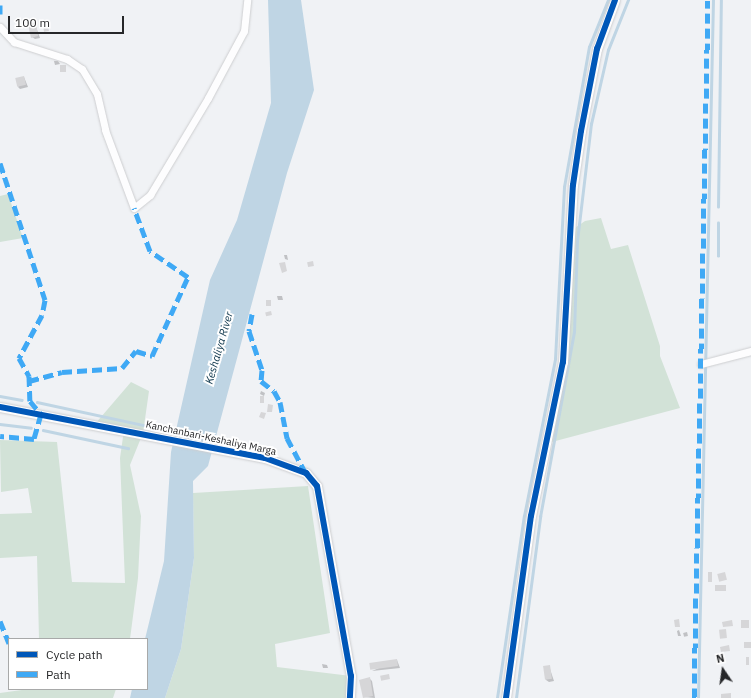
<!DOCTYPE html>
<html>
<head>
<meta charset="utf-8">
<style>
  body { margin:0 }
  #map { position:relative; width:751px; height:698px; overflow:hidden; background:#f0f2f5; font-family:"IBM Plex Sans",sans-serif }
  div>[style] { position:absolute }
  .green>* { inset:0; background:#d2e2d7 }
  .water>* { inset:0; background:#bfd5e4 }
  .shadow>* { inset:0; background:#0003; transform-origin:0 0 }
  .stream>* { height:2.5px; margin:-1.25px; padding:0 1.25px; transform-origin:1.25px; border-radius:1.25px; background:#bfd5e4 }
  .building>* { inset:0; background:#d6d6d8; transform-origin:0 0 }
  .roads { filter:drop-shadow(0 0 1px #cdced0) drop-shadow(0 0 1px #cdced0) }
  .minor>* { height:7px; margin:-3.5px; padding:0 3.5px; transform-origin:3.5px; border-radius:3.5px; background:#fdfdfe }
  .tertiary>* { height:9px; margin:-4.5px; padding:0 4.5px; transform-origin:4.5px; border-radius:4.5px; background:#fdfdfe }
  .quiet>* { height:5px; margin-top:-2.5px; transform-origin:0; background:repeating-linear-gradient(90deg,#3fa9f5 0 10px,transparent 0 15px) }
  .cycleway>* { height:6px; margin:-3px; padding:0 3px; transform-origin:3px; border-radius:3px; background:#0057b8 }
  span { translate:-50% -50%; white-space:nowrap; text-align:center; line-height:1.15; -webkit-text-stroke:4px #fff; paint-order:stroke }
  .street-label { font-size:10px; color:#262729 }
  .water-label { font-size:11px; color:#083248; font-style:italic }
  .legend { position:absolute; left:8px; top:638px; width:140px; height:52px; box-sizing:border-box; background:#fff; border:1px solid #a8a9a9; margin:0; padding:5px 7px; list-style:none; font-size:12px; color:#262729 }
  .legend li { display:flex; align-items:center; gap:8px; height:20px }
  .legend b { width:20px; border:1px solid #a8a9a9 }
  .north { position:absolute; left:703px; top:650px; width:40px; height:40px; -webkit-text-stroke:3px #fff; paint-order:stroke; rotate:347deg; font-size:11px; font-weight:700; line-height:16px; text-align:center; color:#262729 }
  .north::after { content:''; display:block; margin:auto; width:14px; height:18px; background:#262729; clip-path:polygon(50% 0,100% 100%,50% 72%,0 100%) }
  .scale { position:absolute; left:8px; top:16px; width:116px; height:18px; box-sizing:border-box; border:2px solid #262729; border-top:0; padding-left:5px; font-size:12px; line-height:14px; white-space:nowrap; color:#262729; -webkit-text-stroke:3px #fff; paint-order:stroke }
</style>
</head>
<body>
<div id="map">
  <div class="green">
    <i style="clip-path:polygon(8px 194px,23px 238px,0 242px,0 196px)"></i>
    <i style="clip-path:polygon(601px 218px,611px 249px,628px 245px,660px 346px,660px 356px,680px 408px,548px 443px,563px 362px,572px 230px,585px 221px)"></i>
    <i style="clip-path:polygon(131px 382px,149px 391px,143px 433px,130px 465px,141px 516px,138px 578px,130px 639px,39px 639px,37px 556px,0 558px,0 514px,32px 513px,28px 488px,1px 492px,0 440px,57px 442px,72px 582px,125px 583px,120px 458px,124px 430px,95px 424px)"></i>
    <i style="clip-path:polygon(308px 486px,330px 633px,275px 644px,277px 667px,351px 676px,350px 698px,165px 698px,181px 649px,194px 558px,193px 493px)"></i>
    <i style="clip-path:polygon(29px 689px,116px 689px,113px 698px,0 698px,0 693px)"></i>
  </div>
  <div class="water">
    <i style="clip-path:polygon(268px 0,301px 0,314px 90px,287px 173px,208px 466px,193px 481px,194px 558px,181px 649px,165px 698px,130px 698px,132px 689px,147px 689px,145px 639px,164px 561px,171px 452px,210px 280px,237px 220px,271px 103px)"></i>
  </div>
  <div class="shadow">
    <i style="clip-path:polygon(35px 24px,40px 38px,35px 39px,32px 37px)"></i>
    <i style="clip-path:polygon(54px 61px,58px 61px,60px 64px,55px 65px)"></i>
    <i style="clip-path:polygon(24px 77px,28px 87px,20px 89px,18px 87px)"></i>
    <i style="clip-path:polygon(284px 255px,287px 255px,288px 260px,285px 259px)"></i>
    <i style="clip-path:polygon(277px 296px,282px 296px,283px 300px,278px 300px)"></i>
    <i style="clip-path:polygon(261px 391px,265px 393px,264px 396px,260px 394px)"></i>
    <i style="clip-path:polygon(679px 630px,681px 636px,678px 636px,677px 631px)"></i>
    <i style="left:687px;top:632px;width:4px;height:4px;rotate:76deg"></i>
    <i style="clip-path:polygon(397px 660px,400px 668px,372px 671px)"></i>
    <i style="clip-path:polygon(322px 664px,327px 665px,328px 668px,323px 668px)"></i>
    <i style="clip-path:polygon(549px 666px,554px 681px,549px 682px,546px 680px)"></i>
    <i style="clip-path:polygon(369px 678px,372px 681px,375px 698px,364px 697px)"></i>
  </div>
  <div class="stream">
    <i style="left:718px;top:207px;width:207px;rotate:-89.2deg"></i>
    <i style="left:718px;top:256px;width:33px;rotate:-90deg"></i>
    <i style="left:0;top:396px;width:22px;rotate:10deg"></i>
    <i style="left:37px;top:402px;width:142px;rotate:12.2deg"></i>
    <i style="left:0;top:424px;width:31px;rotate:7deg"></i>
    <i style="left:43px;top:430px;width:87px;rotate:12deg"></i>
    <i style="left:497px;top:698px;width:184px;rotate:-81.6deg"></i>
    <i style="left:524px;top:516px;width:160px;rotate:-78.8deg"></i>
    <i style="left:555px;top:359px;width:172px;rotate:-87deg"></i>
    <i style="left:564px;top:187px;width:142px;rotate:-79.9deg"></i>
    <i style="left:589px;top:47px;width:51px;rotate:-68deg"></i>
    <i style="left:516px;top:698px;width:183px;rotate:-82.4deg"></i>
    <i style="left:540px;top:517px;width:188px;rotate:-79.6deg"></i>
    <i style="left:574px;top:332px;width:91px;rotate:-88.1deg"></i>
    <i style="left:577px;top:241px;width:118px;rotate:-83.2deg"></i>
    <i style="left:591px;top:124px;width:76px;rotate:-77.1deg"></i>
    <i style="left:608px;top:50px;width:54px;rotate:-68.2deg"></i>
    <i style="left:698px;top:698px;width:698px;rotate:-88.77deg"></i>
  </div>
  <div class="building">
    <i style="clip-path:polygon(36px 22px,38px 36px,31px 38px,28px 24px)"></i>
    <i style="left:48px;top:26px;width:5px;height:5px;rotate:79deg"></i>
    <i style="left:60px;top:65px;width:6px;height:7px"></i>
    <i style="left:24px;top:76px;width:9px;height:9px;rotate:77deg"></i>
    <i style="left:313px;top:261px;width:5px;height:6px;rotate:79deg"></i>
    <i style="clip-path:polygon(285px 262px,287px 271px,282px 273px,279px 263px)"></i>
    <i style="left:266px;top:300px;width:5px;height:6px"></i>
    <i style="left:271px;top:311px;width:4px;height:6px;rotate:76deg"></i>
    <i style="left:260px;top:396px;width:4px;height:7px"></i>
    <i style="clip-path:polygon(268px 404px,273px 405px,272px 412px,267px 412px)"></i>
    <i style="clip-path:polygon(261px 412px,266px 413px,264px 419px,259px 417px)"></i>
    <i style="left:708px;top:572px;width:4px;height:10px"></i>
    <i style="left:725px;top:572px;width:8px;height:8px;rotate:76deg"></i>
    <i style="left:715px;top:585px;width:11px;height:6px"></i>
    <i style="clip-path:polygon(679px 619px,680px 627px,675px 627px,674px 620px)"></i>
    <i style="clip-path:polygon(732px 620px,733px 626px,723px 627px,722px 622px)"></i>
    <i style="left:741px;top:620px;width:8px;height:8px"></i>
    <i style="left:726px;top:629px;width:9px;height:7px;rotate:84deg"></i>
    <i style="left:744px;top:642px;width:7px;height:6px"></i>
    <i style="clip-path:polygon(729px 645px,730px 651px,721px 652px,720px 647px)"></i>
    <i style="left:746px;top:657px;width:3px;height:8px"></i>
    <i style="left:397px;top:659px;width:7px;height:28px;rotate:82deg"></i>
    <i style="left:550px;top:665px;width:14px;height:7px;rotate:82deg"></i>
    <i style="left:389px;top:674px;width:5px;height:9px;rotate:79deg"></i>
    <i style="clip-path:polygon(370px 677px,373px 696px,363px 698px,359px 680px)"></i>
    <i style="clip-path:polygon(731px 693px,731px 698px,721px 698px,721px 694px)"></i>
  </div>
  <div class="roads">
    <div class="minor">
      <i style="left:0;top:27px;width:21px;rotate:47deg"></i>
      <i style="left:14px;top:42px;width:56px;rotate:17.8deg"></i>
      <i style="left:67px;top:59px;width:18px;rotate:34deg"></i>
      <i style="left:82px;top:69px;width:29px;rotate:59deg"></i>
      <i style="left:97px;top:94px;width:37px;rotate:77deg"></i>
      <i style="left:105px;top:130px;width:83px;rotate:69.6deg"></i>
      <i style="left:134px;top:208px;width:21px;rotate:-39deg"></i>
      <i style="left:150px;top:195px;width:113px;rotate:-59.1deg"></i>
      <i style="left:208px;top:98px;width:76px;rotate:-61.8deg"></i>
      <i style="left:244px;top:31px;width:31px;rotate:-84deg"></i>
      <i style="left:701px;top:364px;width:52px;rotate:-14.6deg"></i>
    </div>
    <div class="tertiary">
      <i style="left:0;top:407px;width:270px;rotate:10.9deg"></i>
      <i style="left:265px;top:458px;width:44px;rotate:20.1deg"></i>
      <i style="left:306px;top:473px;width:17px;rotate:50deg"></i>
      <i style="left:317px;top:486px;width:193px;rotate:79.9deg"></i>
      <i style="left:351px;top:676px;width:22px;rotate:93deg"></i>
      <i style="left:506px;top:698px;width:184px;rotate:-82.2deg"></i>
      <i style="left:531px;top:516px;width:157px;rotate:-78.3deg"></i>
      <i style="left:563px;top:362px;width:177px;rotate:-86.8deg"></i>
      <i style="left:573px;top:185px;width:55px;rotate:-81.6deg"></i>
      <i style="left:581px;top:131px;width:84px;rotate:-79deg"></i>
      <i style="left:597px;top:49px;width:52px;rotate:-69.8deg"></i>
    </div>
  </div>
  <div class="quiet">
    <i style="left:0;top:5px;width:9px;rotate:90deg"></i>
    <i style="left:0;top:163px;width:144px;rotate:71.8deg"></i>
    <i style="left:45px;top:300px;width:15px;rotate:101deg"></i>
    <i style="left:42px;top:315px;width:49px;rotate:118.1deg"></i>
    <i style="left:19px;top:358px;width:21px;rotate:61deg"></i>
    <i style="left:29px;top:376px;width:25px;rotate:88deg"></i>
    <i style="left:30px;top:401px;width:17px;rotate:50deg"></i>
    <i style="left:41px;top:414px;width:26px;rotate:106deg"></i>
    <i style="left:34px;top:439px;width:34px;rotate:-175deg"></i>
    <i style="left:252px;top:314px;width:17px;rotate:100deg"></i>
    <i style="left:249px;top:331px;width:41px;rotate:71.6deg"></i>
    <i style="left:262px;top:370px;width:11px;rotate:95deg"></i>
    <i style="left:261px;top:381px;width:16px;rotate:38deg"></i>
    <i style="left:274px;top:391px;width:13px;rotate:61deg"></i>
    <i style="left:280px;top:402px;width:37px;rotate:79deg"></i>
    <i style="left:287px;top:438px;width:40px;rotate:62deg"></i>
    <i style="left:29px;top:381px;width:34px;rotate:-15deg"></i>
    <i style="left:62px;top:372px;width:60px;rotate:-3.8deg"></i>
    <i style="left:122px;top:368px;width:22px;rotate:-51deg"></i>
    <i style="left:136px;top:351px;width:17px;rotate:17deg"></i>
    <i style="left:152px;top:356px;width:87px;rotate:-65.5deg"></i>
    <i style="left:188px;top:277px;width:46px;rotate:-145.6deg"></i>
    <i style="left:150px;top:251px;width:46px;rotate:-110.4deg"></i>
    <i style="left:0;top:621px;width:24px;rotate:68deg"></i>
    <i style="left:694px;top:698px;width:698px;rotate:-88.85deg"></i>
  </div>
  <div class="cycleway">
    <i style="left:0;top:407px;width:270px;rotate:10.9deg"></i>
    <i style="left:265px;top:458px;width:44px;rotate:20.1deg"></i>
    <i style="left:306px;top:473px;width:17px;rotate:50deg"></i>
    <i style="left:317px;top:486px;width:193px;rotate:79.9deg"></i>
    <i style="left:351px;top:676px;width:22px;rotate:93deg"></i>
    <i style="left:506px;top:698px;width:184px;rotate:-82.2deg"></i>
    <i style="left:531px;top:516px;width:157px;rotate:-78.3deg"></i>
    <i style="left:563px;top:362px;width:177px;rotate:-86.8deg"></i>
    <i style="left:573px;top:185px;width:55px;rotate:-81.6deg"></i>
    <i style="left:581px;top:131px;width:84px;rotate:-79deg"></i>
    <i style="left:597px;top:49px;width:52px;rotate:-69.8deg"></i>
  </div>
  <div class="street-label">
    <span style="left:211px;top:438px;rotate:12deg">Kanchanbari-Keshaliya Marga</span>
  </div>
  <div class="water-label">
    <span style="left:219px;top:348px;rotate:-74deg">Keshaliya River</span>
  </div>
  <ul class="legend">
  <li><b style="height:5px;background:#0057b8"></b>Cycle path</li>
  <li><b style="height:5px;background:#3fa9f5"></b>Path</li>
  </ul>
  <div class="north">N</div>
  <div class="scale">100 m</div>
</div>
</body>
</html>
